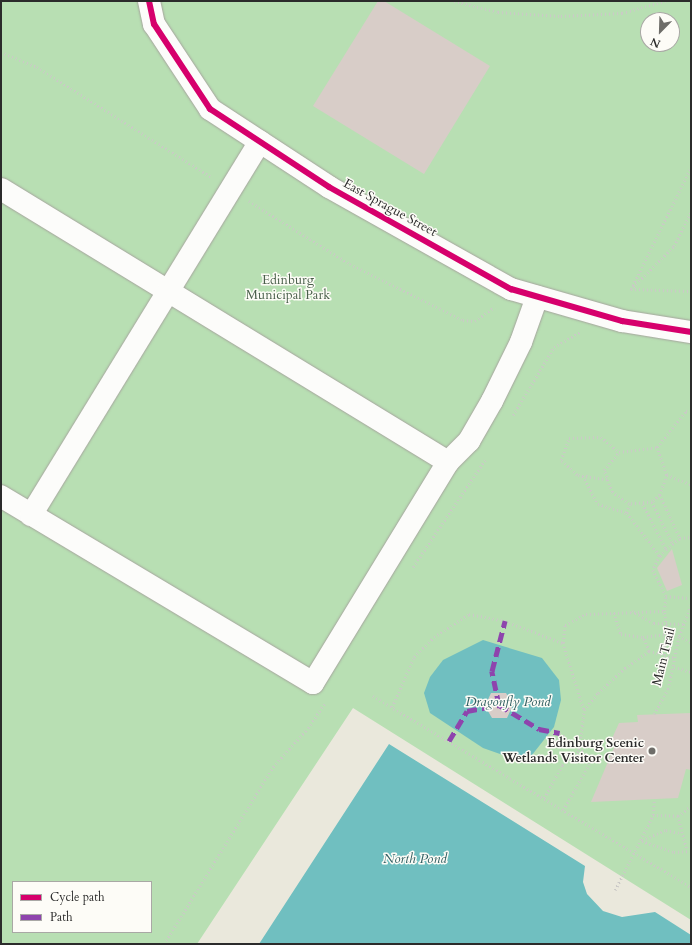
<!DOCTYPE html>
<html>
<head>
<meta charset="utf-8">
<style>
  body { margin:0 }
  #map { position:relative; width:692px; height:945px; overflow:hidden; background:#eae8dc; font-family:Cardo,serif }
  div>[style] { position:absolute }
  .green>* { inset:0; background:#b8dfb3 }
  .water>* { inset:0; background:#70bfc0 }
  .building>* { inset:0; background:#d8cdc8 }
  .path>* { height:2.5px; margin-top:-1.25px; transform-origin:0; background:repeating-linear-gradient(90deg,#cbc9c7 0 1px,transparent 0 4px) }
  .roads { filter:drop-shadow(0 0 1px #a5a49d) drop-shadow(0 0 1px #a5a49d) }
  .minor>* { height:22px; margin:-11px; padding:0 11px; transform-origin:11px; border-radius:11px; background:#fcfcfa }
  .quiet>* { height:5px; margin-top:-2.5px; transform-origin:0; background:repeating-linear-gradient(90deg,#8e44ad 0 10px,transparent 0 15px) }
  .cycleway>* { height:6px; margin:-3px; padding:0 3px; transform-origin:3px; border-radius:3px; background:#d6006c }
  .dots>* { width:11px; height:11px; translate:-50% -50%; box-sizing:border-box; border:2px solid #fdfcf7; border-radius:50% }
  span { translate:-50% -50%; white-space:nowrap; text-align:center; line-height:1.15; -webkit-text-stroke:3px #fdfcf7; paint-order:stroke }
  .street-label { font-size:13px; color:#2b2b2b }
  .park-label { font-size:13px; color:#495f4a }
  .poi-label { font-size:13px; color:#2b2b2b; font-weight:700 }
  .right { translate:-100% -50%; text-align:right }
  .water-label { font-size:14px; color:#315f62; font-style:italic }
  .frame { position:absolute; inset:0; border:2px solid #2b2b2b; pointer-events:none }
  .legend { position:absolute; left:12px; top:881px; width:140px; height:52px; box-sizing:border-box; background:#fdfcf7; border:1px solid #a9a8a5; margin:0; padding:5px 7px; list-style:none; font-size:12px; color:#2b2b2b }
  .legend li { display:flex; align-items:center; gap:8px; height:20px }
  .legend b { width:20px; border:1px solid #a9a8a5 }
  .north { position:absolute; left:640px; top:12px; width:40px; height:40px; box-sizing:border-box; background:#fdfcf7; border:1px solid #a9a8a5; border-radius:50%; rotate:203deg; font-size:11px; font-weight:700; line-height:16px; text-align:center; color:#2b2b2b }
  .north::after { content:''; display:block; margin:auto; width:14px; height:18px; background:#6e6d69; clip-path:polygon(50% 0,100% 100%,50% 72%,0 100%) }
</style>
</head>
<body>
<div id="map">
  <div class="green">
    <i style="clip-path:polygon(evenodd,1px 1px,691px 1px,691px 920px,353px 708px,197px 944px,1px 944px,1px 1px,648px 20px,672px 20px,672px 44px,648px 44px,648px 20px,1px 1px,13px 882px,151px 882px,151px 932px,13px 932px,13px 882px)"></i>
  </div>
  <div class="water">
    <i style="clip-path:polygon(483px 640px,542px 658px,559px 680px,561px 700px,554px 727px,532px 755px,514px 759px,483px 748px,430px 713px,424px 693px,430px 677px,443px 660px)"></i>
    <i style="clip-path:polygon(389px 744px,585px 866px,583px 882px,587px 894px,603px 911px,622px 917px,655px 912px,691px 935px,691px 944px,259px 944px)"></i>
  </div>
  <div class="building">
    <i style="clip-path:polygon(378px 1px,384px 1px,490px 66px,424px 174px,313px 106px)"></i>
    <i style="clip-path:polygon(672px 549px,682px 585px,667px 591px,657px 568px)"></i>
    <i style="clip-path:polygon(491px 693px,506px 693px,513px 705px,507px 718px,492px 718px,485px 706px)"></i>
    <i style="clip-path:polygon(691px 713px,691px 770px,686px 769px,678px 798px,591px 802px,615px 745px,610px 743px,619px 723px,638px 722px,637px 715px)"></i>
  </div>
  <div class="path">
    <i style="left:454px;top:1px;width:45px;rotate:14deg"></i>
    <i style="left:498px;top:12px;width:63px;rotate:3.6deg"></i>
    <i style="left:561px;top:16px;width:61px;rotate:-2.8deg"></i>
    <i style="left:622px;top:13px;width:45px;rotate:-15.6deg"></i>
    <i style="left:1px;top:52px;width:39px;rotate:23deg"></i>
    <i style="left:37px;top:67px;width:206px;rotate:32.3deg"></i>
    <i style="left:249px;top:201px;width:119px;rotate:32deg"></i>
    <i style="left:350px;top:264px;width:126px;rotate:26.4deg"></i>
    <i style="left:463px;top:320px;width:12px;rotate:5deg"></i>
    <i style="left:475px;top:321px;width:24px;rotate:-36deg"></i>
    <i style="left:633px;top:287px;width:58px;rotate:-45deg"></i>
    <i style="left:674px;top:246px;width:39px;rotate:-64deg"></i>
    <i style="left:631px;top:289px;width:136px;rotate:-63.8deg"></i>
    <i style="left:631px;top:289px;width:60px;rotate:1.9deg"></i>
    <i style="left:513px;top:415px;width:79px;rotate:-58.9deg"></i>
    <i style="left:554px;top:347px;width:30px;rotate:-30deg"></i>
    <i style="left:657px;top:447px;width:46px;rotate:-51.1deg"></i>
    <i style="left:686px;top:411px;width:5px;rotate:-11deg"></i>
    <i style="left:667px;top:475px;width:26px;rotate:21deg"></i>
    <i style="left:583px;top:476px;width:32px;rotate:62deg"></i>
    <i style="left:598px;top:504px;width:30px;rotate:17deg"></i>
    <i style="left:627px;top:513px;width:9px;rotate:-77deg"></i>
    <i style="left:607px;top:480px;width:30px;rotate:-171deg"></i>
    <i style="left:577px;top:475px;width:22px;rotate:-137deg"></i>
    <i style="left:561px;top:460px;width:23px;rotate:-70deg"></i>
    <i style="left:569px;top:438px;width:32px;rotate:-2deg"></i>
    <i style="left:601px;top:437px;width:23px;rotate:40deg"></i>
    <i style="left:660px;top:495px;width:11px;rotate:139deg"></i>
    <i style="left:652px;top:502px;width:23px;rotate:175deg"></i>
    <i style="left:629px;top:504px;width:21px;rotate:-145deg"></i>
    <i style="left:612px;top:492px;width:23px;rotate:-110deg"></i>
    <i style="left:604px;top:470px;width:23px;rotate:-50deg"></i>
    <i style="left:619px;top:452px;width:38px;rotate:-7deg"></i>
    <i style="left:657px;top:447px;width:30px;rotate:70deg"></i>
    <i style="left:667px;top:475px;width:21px;rotate:109deg"></i>
    <i style="left:660px;top:495px;width:47px;rotate:65.1deg"></i>
    <i style="left:680px;top:538px;width:11px;rotate:-5deg"></i>
    <i style="left:652px;top:502px;width:47px;rotate:63.4deg"></i>
    <i style="left:643px;top:504px;width:51px;rotate:62.9deg"></i>
    <i style="left:666px;top:549px;width:18px;rotate:-38deg"></i>
    <i style="left:627px;top:513px;width:54px;rotate:52.5deg"></i>
    <i style="left:660px;top:556px;width:9px;rotate:-49deg"></i>
    <i style="left:660px;top:556px;width:16px;rotate:117deg"></i>
    <i style="left:653px;top:570px;width:29px;rotate:63deg"></i>
    <i style="left:413px;top:567px;width:129px;rotate:-56.1deg"></i>
    <i style="left:632px;top:611px;width:25px;rotate:29deg"></i>
    <i style="left:654px;top:623px;width:29px;rotate:2deg"></i>
    <i style="left:614px;top:613px;width:50px;rotate:-2.3deg"></i>
    <i style="left:667px;top:634px;width:23px;rotate:-97deg"></i>
    <i style="left:664px;top:611px;width:15px;rotate:-82deg"></i>
    <i style="left:666px;top:596px;width:25px;rotate:5deg"></i>
    <i style="left:679px;top:636px;width:13px;rotate:27deg"></i>
    <i style="left:563px;top:643px;width:18px;rotate:-84deg"></i>
    <i style="left:565px;top:625px;width:24px;rotate:-28deg"></i>
    <i style="left:586px;top:614px;width:28px;rotate:-2deg"></i>
    <i style="left:614px;top:613px;width:22px;rotate:72deg"></i>
    <i style="left:621px;top:634px;width:22px;rotate:8deg"></i>
    <i style="left:649px;top:651px;width:15px;rotate:-113deg"></i>
    <i style="left:643px;top:637px;width:24px;rotate:-7deg"></i>
    <i style="left:667px;top:634px;width:21px;rotate:98deg"></i>
    <i style="left:674px;top:667px;width:18px;rotate:16deg"></i>
    <i style="left:373px;top:696px;width:371px;rotate:31deg"></i>
    <i style="left:392px;top:707px;width:55px;rotate:-66.3deg"></i>
    <i style="left:414px;top:657px;width:28px;rotate:-45deg"></i>
    <i style="left:434px;top:637px;width:42px;rotate:-33.3deg"></i>
    <i style="left:469px;top:614px;width:37px;rotate:11deg"></i>
    <i style="left:505px;top:621px;width:62px;rotate:20.8deg"></i>
    <i style="left:563px;top:643px;width:70px;rotate:72.6deg"></i>
    <i style="left:654px;top:714px;width:29px;rotate:-61deg"></i>
    <i style="left:668px;top:689px;width:54px;rotate:-78.3deg"></i>
    <i style="left:679px;top:636px;width:33px;rotate:-69deg"></i>
    <i style="left:560px;top:733px;width:41px;rotate:39.1deg"></i>
    <i style="left:544px;top:798px;width:38px;rotate:-61deg"></i>
    <i style="left:562px;top:765px;width:23px;rotate:-41deg"></i>
    <i style="left:579px;top:750px;width:40px;rotate:-82.9deg"></i>
    <i style="left:584px;top:710px;width:22px;rotate:-51deg"></i>
    <i style="left:598px;top:693px;width:37px;rotate:-43deg"></i>
    <i style="left:625px;top:668px;width:29px;rotate:-35deg"></i>
    <i style="left:649px;top:651px;width:28px;rotate:15deg"></i>
    <i style="left:563px;top:810px;width:59px;rotate:-60.4deg"></i>
    <i style="left:592px;top:759px;width:18px;rotate:-9deg"></i>
    <i style="left:653px;top:815px;width:25px;rotate:2deg"></i>
    <i style="left:678px;top:816px;width:16px;rotate:-38deg"></i>
    <i style="left:678px;top:816px;width:34px;rotate:75deg"></i>
    <i style="left:642px;top:840px;width:26px;rotate:-23deg"></i>
    <i style="left:666px;top:830px;width:14px;rotate:12deg"></i>
    <i style="left:642px;top:841px;width:34px;rotate:19deg"></i>
    <i style="left:674px;top:852px;width:17px;rotate:-3deg"></i>
    <i style="left:615px;top:890px;width:84px;rotate:-63.1deg"></i>
    <i style="left:653px;top:815px;width:16px;rotate:-86deg"></i>
    <i style="left:164px;top:944px;width:208px;rotate:-58.4deg"></i>
    <i style="left:273px;top:767px;width:52px;rotate:-48.1deg"></i>
    <i style="left:308px;top:728px;width:29px;rotate:-56deg"></i>
  </div>
  <div class="roads">
    <div class="minor">
      <i style="left:149px;top:1px;width:24px;rotate:78deg"></i>
      <i style="left:154px;top:24px;width:102px;rotate:56.6deg"></i>
      <i style="left:210px;top:109px;width:142px;rotate:33.2deg"></i>
      <i style="left:329px;top:187px;width:209px;rotate:29.3deg"></i>
      <i style="left:511px;top:289px;width:116px;rotate:16.1deg"></i>
      <i style="left:622px;top:321px;width:70px;rotate:9.1deg"></i>
      <i style="left:1px;top:189px;width:524px;rotate:31.41deg"></i>
      <i style="left:448px;top:462px;width:259px;rotate:121.4deg"></i>
      <i style="left:313px;top:683px;width:364px;rotate:-149.1deg"></i>
      <i style="left:448px;top:462px;width:30px;rotate:-45deg"></i>
      <i style="left:469px;top:441px;width:46px;rotate:-60.1deg"></i>
      <i style="left:492px;top:401px;width:66px;rotate:-63.8deg"></i>
      <i style="left:521px;top:342px;width:48px;rotate:-70.4deg"></i>
      <i style="left:31px;top:515px;width:438px;rotate:-58.5deg"></i>
    </div>
  </div>
  <div class="quiet">
    <i style="left:499px;top:705px;width:47px;rotate:31deg"></i>
    <i style="left:539px;top:729px;width:21px;rotate:11deg"></i>
    <i style="left:449px;top:741px;width:35px;rotate:-59deg"></i>
    <i style="left:467px;top:711px;width:33px;rotate:-11deg"></i>
    <i style="left:499px;top:705px;width:35px;rotate:-102deg"></i>
    <i style="left:492px;top:671px;width:52px;rotate:-75.4deg"></i>
  </div>
  <div class="cycleway">
    <i style="left:149px;top:1px;width:24px;rotate:78deg"></i>
    <i style="left:154px;top:24px;width:102px;rotate:56.6deg"></i>
    <i style="left:210px;top:109px;width:142px;rotate:33.2deg"></i>
    <i style="left:329px;top:187px;width:209px;rotate:29.3deg"></i>
    <i style="left:511px;top:289px;width:116px;rotate:16.1deg"></i>
    <i style="left:622px;top:321px;width:70px;rotate:9.1deg"></i>
  </div>
  <div class="dots">
    <i style="left:652px;top:751px;background:#6e6d69"></i>
  </div>
  <div class="street-label">
    <span style="left:390px;top:208px;rotate:29deg">East Sprague Street</span>
    <span style="left:664px;top:657px;rotate:-76deg">Main Trail</span>
  </div>
  <div class="park-label">
    <span style="left:288px;top:288px">Edinburg<br>Municipal Park</span>
  </div>
  <div class="poi-label">
    <span class="right" style="left:644px;top:751px">Edinburg Scenic<br>Wetlands Visitor Center</span>
  </div>
  <div class="water-label">
    <span style="left:508px;top:702px">Dragonfly Pond</span>
    <span style="left:415px;top:859px">North Pond</span>
  </div>
  <div class="frame"></div>
  <ul class="legend">
  <li><b style="height:5px;background:#d6006c"></b>Cycle path</li>
  <li><b style="height:5px;background:#8e44ad"></b>Path</li>
  </ul>
  <div class="north">N</div>
</div>
</body>
</html>
